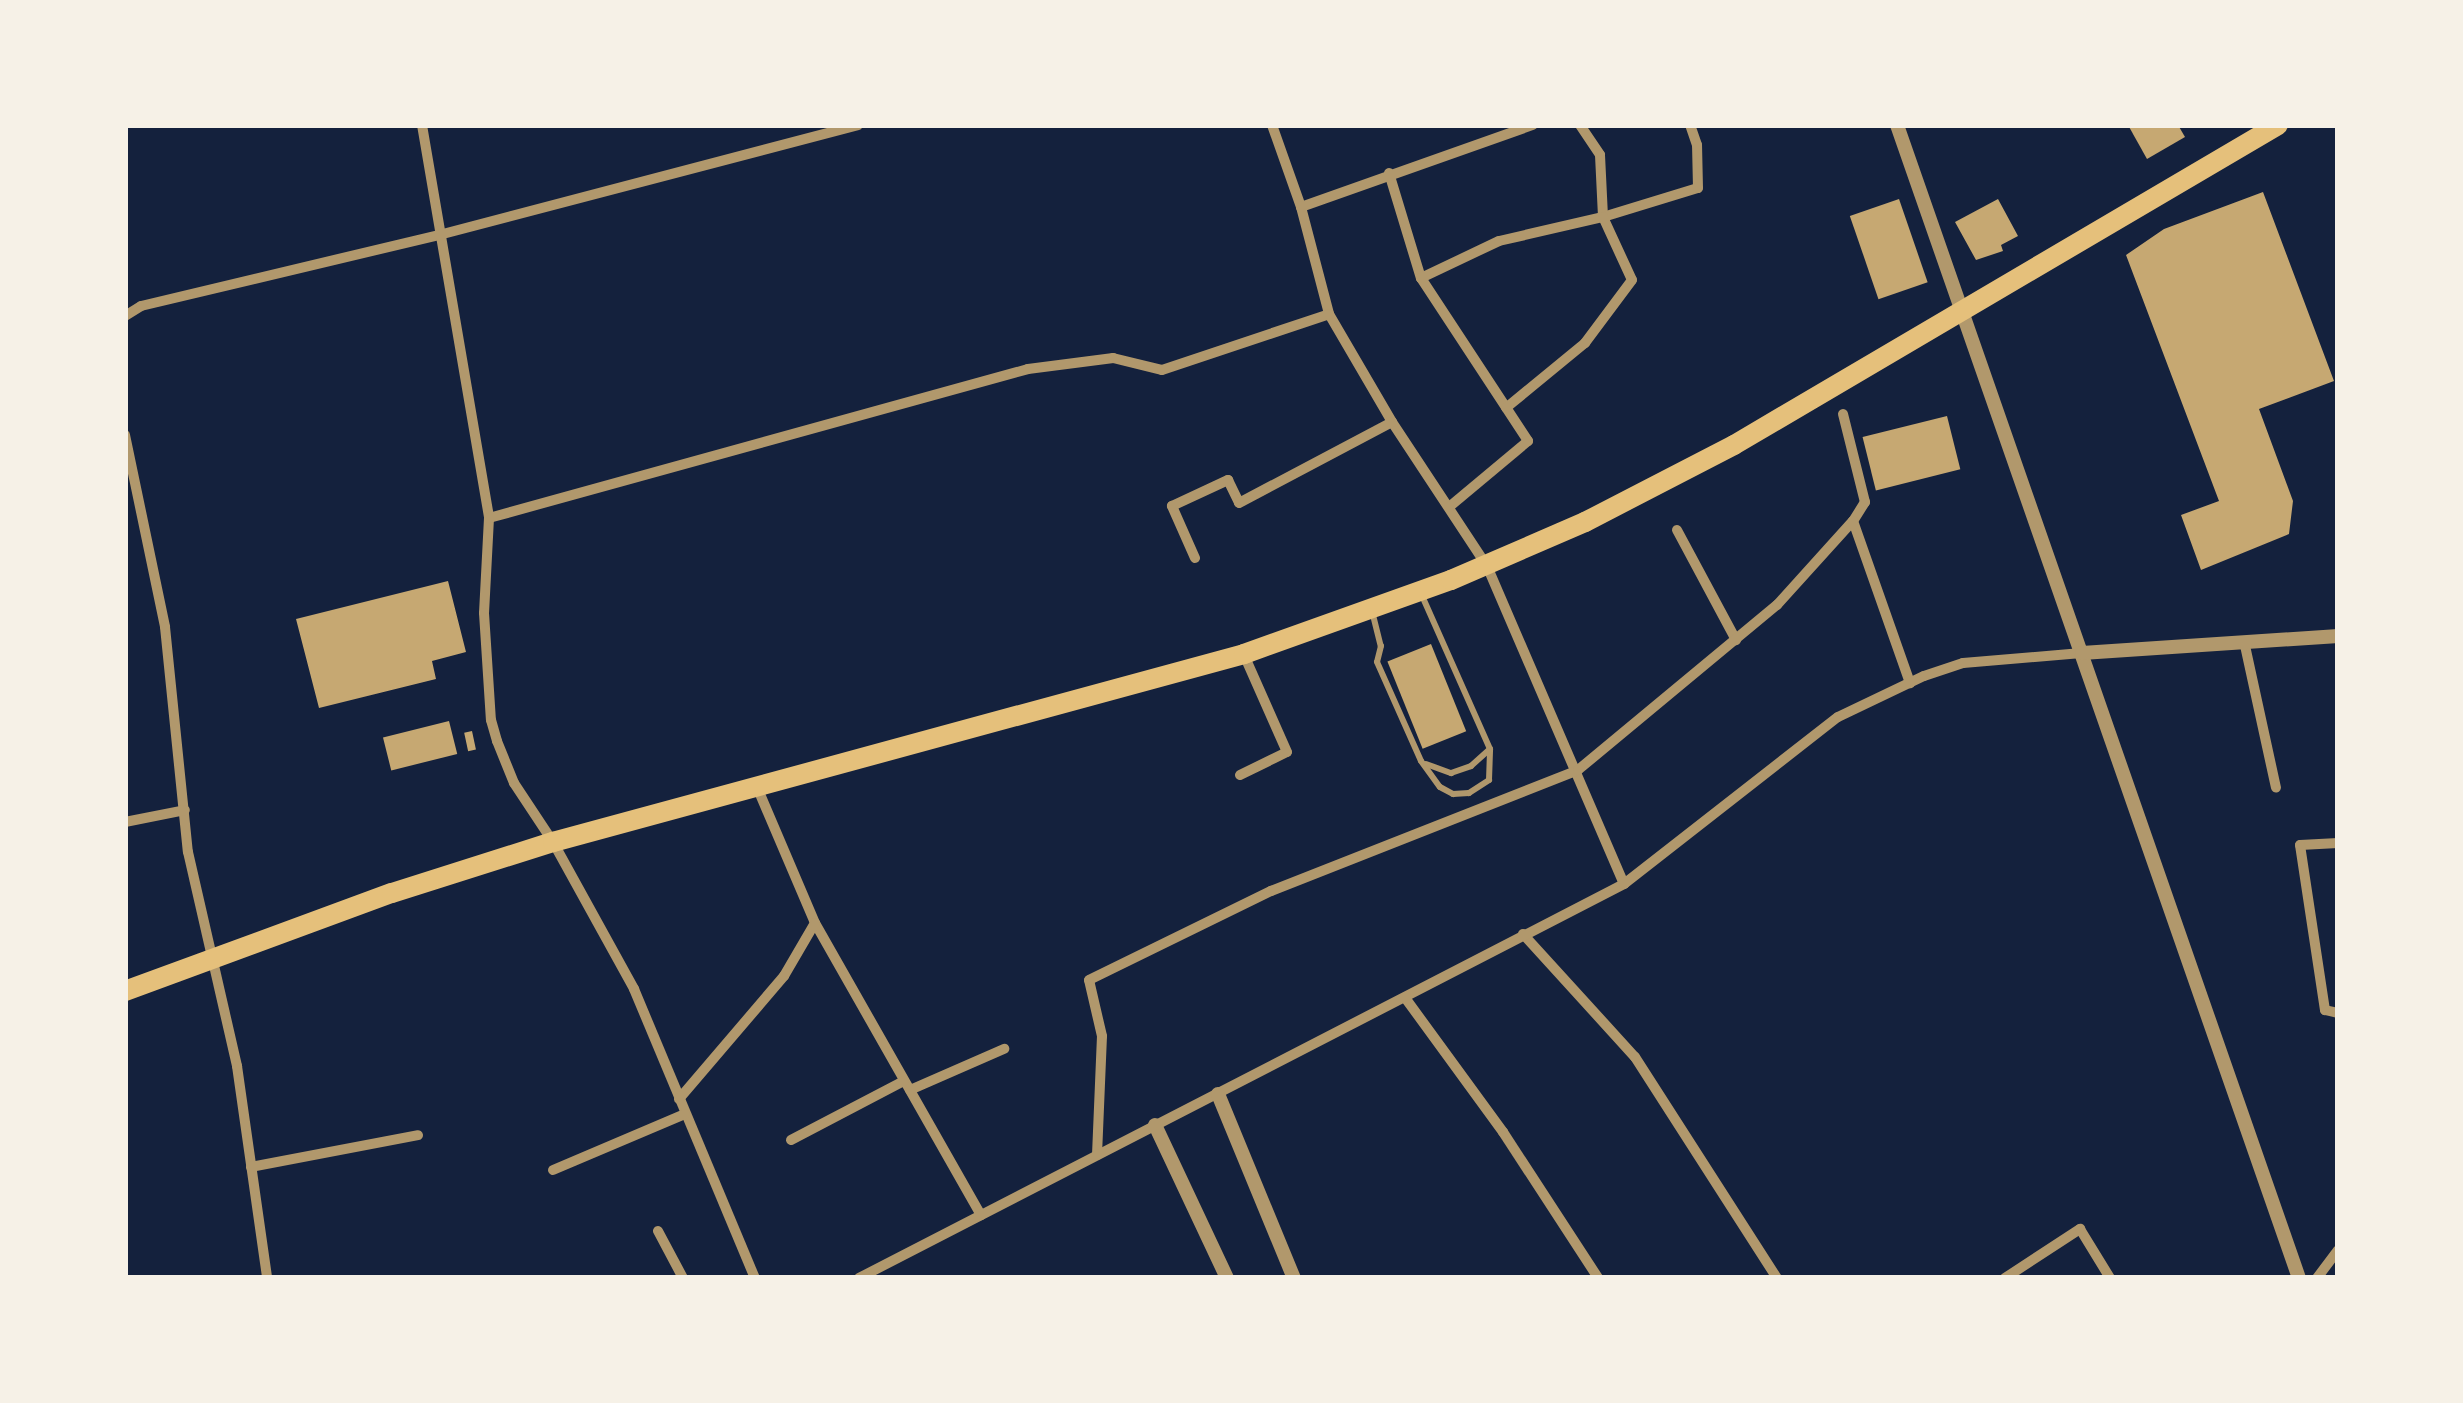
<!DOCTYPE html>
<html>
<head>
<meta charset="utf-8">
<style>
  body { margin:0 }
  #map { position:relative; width:2463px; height:1403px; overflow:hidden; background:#14213d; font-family:Inter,sans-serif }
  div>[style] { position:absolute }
  .building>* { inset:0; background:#c6a872; transform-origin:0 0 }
  .service>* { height:6px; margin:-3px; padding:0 3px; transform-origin:3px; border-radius:3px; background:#b1986c }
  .minor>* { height:10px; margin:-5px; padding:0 5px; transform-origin:5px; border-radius:5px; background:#b1986c }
  .tertiary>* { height:14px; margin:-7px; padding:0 7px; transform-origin:7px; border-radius:7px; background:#b1986c }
  .trunk>* { height:20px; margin:-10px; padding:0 10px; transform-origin:10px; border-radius:10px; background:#e5c07b }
  span { translate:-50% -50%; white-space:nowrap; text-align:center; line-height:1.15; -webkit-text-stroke:10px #f6f1e7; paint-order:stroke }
  .frame { position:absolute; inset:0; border:128px solid #f6f1e7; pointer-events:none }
</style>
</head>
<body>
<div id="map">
  <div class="building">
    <i style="clip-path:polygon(2128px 125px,2178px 125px,2185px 137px,2147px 159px)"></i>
    <i style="clip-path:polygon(2263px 192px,2334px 381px,2259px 409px,2293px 501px,2289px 534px,2201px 570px,2181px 515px,2219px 501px,2126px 255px,2164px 229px)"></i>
    <i style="left:1899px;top:199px;width:88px;height:52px;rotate:71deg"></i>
    <i style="clip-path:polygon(1998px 199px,2018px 236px,2001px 245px,2003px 251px,1976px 260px,1955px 222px)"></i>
    <i style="left:1947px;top:416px;width:55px;height:87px;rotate:76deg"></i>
    <i style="clip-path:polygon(448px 581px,466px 652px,432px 661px,436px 679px,319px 708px,296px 619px)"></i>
    <i style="left:1431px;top:644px;width:94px;height:47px;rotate:68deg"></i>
    <i style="left:449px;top:721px;width:34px;height:68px;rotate:76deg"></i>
    <i style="left:472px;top:731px;width:19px;height:8px;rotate:78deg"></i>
  </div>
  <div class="service">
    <i style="left:1372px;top:611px;width:36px;rotate:76deg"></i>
    <i style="left:1381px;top:646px;width:16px;rotate:104deg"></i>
    <i style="left:1377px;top:662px;width:108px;rotate:66deg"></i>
    <i style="left:1421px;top:761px;width:32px;rotate:54deg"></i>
    <i style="left:1440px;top:787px;width:15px;rotate:28deg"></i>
    <i style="left:1453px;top:794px;width:16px;rotate:-4deg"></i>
    <i style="left:1469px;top:793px;width:24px;rotate:-33deg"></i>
    <i style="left:1489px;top:780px;width:31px;rotate:-88deg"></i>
    <i style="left:1490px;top:749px;width:171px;rotate:-113.9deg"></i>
    <i style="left:1426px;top:764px;width:27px;rotate:20deg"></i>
    <i style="left:1451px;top:773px;width:21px;rotate:-19deg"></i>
    <i style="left:1471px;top:766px;width:24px;rotate:-42deg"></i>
  </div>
  <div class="minor">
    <i style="left:422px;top:125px;width:399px;rotate:80.3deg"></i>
    <i style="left:489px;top:518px;width:95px;rotate:93deg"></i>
    <i style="left:484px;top:613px;width:107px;rotate:86.3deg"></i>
    <i style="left:491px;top:720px;width:22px;rotate:74deg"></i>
    <i style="left:497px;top:741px;width:45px;rotate:68deg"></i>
    <i style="left:514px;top:783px;width:71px;rotate:56.5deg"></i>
    <i style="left:553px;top:842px;width:168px;rotate:61.1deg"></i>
    <i style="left:634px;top:989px;width:313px;rotate:67.3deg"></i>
    <i style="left:1272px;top:125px;width:87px;rotate:70.5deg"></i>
    <i style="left:1301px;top:207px;width:111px;rotate:75.3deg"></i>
    <i style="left:1329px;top:314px;width:125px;rotate:59.7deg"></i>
    <i style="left:1392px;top:422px;width:173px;rotate:56.6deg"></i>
    <i style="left:1487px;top:566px;width:346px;rotate:66.7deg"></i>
    <i style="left:1580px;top:125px;width:36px;rotate:56deg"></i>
    <i style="left:1600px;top:155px;width:62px;rotate:87.2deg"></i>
    <i style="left:1603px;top:217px;width:99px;rotate:-17deg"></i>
    <i style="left:1698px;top:188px;width:43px;rotate:-91.3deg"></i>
    <i style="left:1697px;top:145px;width:21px;rotate:-109deg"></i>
    <i style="left:1389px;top:173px;width:110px;rotate:73.1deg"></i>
    <i style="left:1421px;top:278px;width:195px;rotate:56.7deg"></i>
    <i style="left:1528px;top:441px;width:103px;rotate:140.1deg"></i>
    <i style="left:1301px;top:207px;width:246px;rotate:-19.5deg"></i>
    <i style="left:1421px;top:278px;width:86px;rotate:-25.4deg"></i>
    <i style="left:1499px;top:241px;width:107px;rotate:-13deg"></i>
    <i style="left:1603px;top:217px;width:69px;rotate:65.3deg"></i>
    <i style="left:1632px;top:280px;width:79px;rotate:126.7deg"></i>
    <i style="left:1585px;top:343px;width:102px;rotate:140.6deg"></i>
    <i style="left:125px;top:316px;width:19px;rotate:-32deg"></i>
    <i style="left:141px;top:306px;width:306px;rotate:-13.4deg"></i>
    <i style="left:439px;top:235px;width:433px;rotate:-14.7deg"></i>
    <i style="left:1843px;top:414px;width:91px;rotate:76deg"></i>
    <i style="left:1865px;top:502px;width:22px;rotate:122deg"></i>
    <i style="left:125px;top:435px;width:196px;rotate:78.2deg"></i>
    <i style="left:165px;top:627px;width:226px;rotate:84.2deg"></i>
    <i style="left:188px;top:852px;width:220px;rotate:77.1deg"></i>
    <i style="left:237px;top:1066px;width:214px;rotate:81.9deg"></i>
    <i style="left:489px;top:518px;width:559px;rotate:-15.45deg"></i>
    <i style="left:1028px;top:369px;width:86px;rotate:-7.4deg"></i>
    <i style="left:1113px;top:358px;width:50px;rotate:13.8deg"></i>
    <i style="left:1162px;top:370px;width:176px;rotate:-18.5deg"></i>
    <i style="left:1677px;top:530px;width:125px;rotate:61.8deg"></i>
    <i style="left:1195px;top:558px;width:57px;rotate:-113.9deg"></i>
    <i style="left:1172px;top:506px;width:62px;rotate:-24.9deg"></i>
    <i style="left:1228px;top:480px;width:25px;rotate:64deg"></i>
    <i style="left:1239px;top:503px;width:173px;rotate:-27.9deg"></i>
    <i style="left:2244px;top:641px;width:150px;rotate:77.7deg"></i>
    <i style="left:1240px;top:775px;width:52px;rotate:-26.1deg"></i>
    <i style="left:1287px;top:752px;width:106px;rotate:-113.9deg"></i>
    <i style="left:757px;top:787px;width:148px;rotate:66.9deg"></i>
    <i style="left:815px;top:923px;width:336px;rotate:60.4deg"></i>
    <i style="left:125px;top:822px;width:61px;rotate:-11.3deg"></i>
    <i style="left:2338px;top:843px;width:38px;rotate:177deg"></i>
    <i style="left:2300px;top:845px;width:167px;rotate:81.4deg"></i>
    <i style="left:2325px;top:1010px;width:13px;rotate:13deg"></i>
    <i style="left:1523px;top:934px;width:166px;rotate:47.7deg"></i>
    <i style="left:1635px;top:1057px;width:263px;rotate:57.3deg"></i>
    <i style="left:1406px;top:999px;width:165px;rotate:53.9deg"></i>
    <i style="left:1503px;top:1132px;width:174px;rotate:56.9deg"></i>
    <i style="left:910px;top:1090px;width:103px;rotate:-23.6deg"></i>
    <i style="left:679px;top:1099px;width:162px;rotate:-49.5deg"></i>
    <i style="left:784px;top:976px;width:61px;rotate:-59.7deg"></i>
    <i style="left:791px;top:1140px;width:127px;rotate:-27.6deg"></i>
    <i style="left:1097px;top:1155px;width:119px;rotate:-87.6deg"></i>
    <i style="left:1102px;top:1036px;width:57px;rotate:-103.1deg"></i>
    <i style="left:1089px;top:980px;width:203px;rotate:-26.1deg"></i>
    <i style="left:1271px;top:891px;width:330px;rotate:-21.5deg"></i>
    <i style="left:1578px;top:770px;width:259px;rotate:-39.7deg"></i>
    <i style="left:1777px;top:605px;width:113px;rotate:-47.9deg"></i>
    <i style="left:1853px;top:521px;width:172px;rotate:70.6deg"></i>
    <i style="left:251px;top:1167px;width:170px;rotate:-10.8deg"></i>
    <i style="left:553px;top:1170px;width:143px;rotate:-23deg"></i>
    <i style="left:658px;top:1231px;width:53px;rotate:62deg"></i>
    <i style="left:859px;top:1278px;width:861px;rotate:-27.25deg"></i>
    <i style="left:1624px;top:884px;width:271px;rotate:-38deg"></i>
    <i style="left:1838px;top:717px;width:95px;rotate:-25.5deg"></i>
    <i style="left:1924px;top:676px;width:41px;rotate:-18.4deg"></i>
    <i style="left:1963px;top:663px;width:119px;rotate:-4.8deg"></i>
    <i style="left:2005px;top:1278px;width:90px;rotate:-33.2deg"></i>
    <i style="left:2080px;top:1229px;width:57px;rotate:58.5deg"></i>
    <i style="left:2317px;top:1278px;width:35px;rotate:-53deg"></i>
  </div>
  <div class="tertiary">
    <i style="left:1897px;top:125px;width:1221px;rotate:70.78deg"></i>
    <i style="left:2082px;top:653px;width:257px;rotate:-3.8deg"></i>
    <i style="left:1218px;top:1094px;width:199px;rotate:67.6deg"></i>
    <i style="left:1155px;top:1125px;width:169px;rotate:64.8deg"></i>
  </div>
  <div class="trunk">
    <i style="left:125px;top:991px;width:284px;rotate:-20.2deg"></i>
    <i style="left:392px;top:893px;width:169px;rotate:-17.6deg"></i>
    <i style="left:553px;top:842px;width:716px;rotate:-15.22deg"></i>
    <i style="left:1244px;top:654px;width:220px;rotate:-19.7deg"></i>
    <i style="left:1451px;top:580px;width:146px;rotate:-23.4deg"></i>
    <i style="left:1585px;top:522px;width:168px;rotate:-27.3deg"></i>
    <i style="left:1734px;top:445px;width:631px;rotate:-30.47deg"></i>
  </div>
  <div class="frame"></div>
</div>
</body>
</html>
